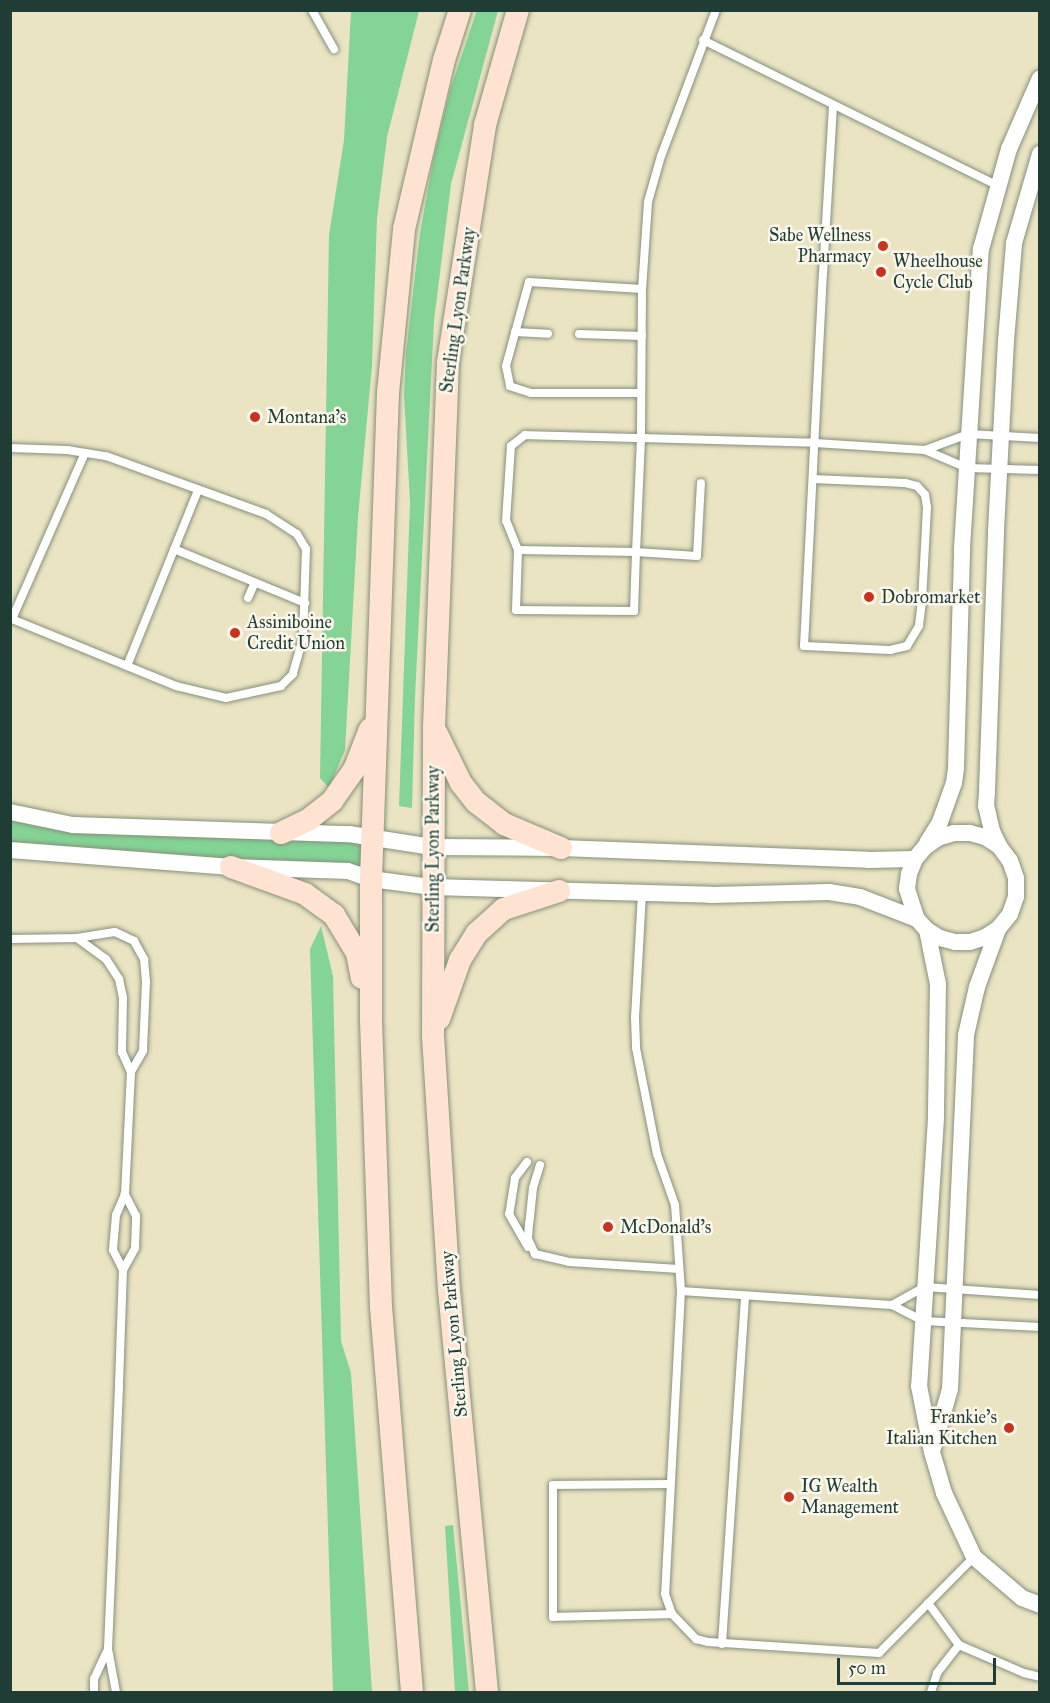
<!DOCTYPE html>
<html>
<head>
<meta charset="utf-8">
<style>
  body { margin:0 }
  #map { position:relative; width:1050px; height:1703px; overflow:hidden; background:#ebe4c3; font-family:"IM FELL Great Primer",serif }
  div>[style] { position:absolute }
  .green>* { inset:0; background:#83d495 }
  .roads { filter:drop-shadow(0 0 2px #85907c) drop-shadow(0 0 2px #85907c) }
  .lane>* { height:8px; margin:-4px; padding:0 4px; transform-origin:4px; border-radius:4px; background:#fff }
  .street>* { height:16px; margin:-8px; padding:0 8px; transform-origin:8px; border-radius:8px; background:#fff }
  .secondary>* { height:22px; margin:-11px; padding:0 11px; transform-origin:11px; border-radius:11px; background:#fee3d2 }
  .dots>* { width:16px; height:16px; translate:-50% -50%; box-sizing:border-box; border:3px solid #fbf7ec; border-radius:50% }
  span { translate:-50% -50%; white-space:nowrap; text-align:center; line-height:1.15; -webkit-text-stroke:5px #fbf7ec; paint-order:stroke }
  .poi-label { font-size:18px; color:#1f3d34 }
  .right { translate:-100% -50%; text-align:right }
  .left { translate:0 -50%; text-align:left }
  .street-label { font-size:18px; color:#1f3d34 }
  .frame { position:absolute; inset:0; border:12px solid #1f3d34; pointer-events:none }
  .scale { position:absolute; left:837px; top:1658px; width:159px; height:27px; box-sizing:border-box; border:3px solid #1f3d34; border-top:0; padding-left:8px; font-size:18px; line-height:21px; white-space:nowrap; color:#1f3d34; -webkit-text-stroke:4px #fbf7ec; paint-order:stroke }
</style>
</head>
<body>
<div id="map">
  <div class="green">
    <i style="clip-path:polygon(477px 10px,498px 11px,451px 184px,434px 321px,415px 697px,412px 808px,399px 806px,410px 502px,404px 395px,406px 353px,420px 233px,434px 156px,450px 90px)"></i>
    <i style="clip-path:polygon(351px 11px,419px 11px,387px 137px,377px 218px,372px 366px,358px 517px,345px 750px,329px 788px,320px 778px,329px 235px,344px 140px)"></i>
    <i style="clip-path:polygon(10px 812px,73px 825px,373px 839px,371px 879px,11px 850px)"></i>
    <i style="clip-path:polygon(321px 926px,333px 976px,341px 1341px,351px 1373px,372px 1692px,333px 1692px,310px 949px)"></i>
    <i style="clip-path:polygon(453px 1525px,469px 1692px,455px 1692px,445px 1526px)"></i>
  </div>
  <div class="roads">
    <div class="lane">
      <i style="left:312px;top:10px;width:45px;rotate:60.6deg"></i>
      <i style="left:716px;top:10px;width:156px;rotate:110.6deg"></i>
      <i style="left:661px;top:156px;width:48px;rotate:105.8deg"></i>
      <i style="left:648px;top:202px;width:87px;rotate:93.9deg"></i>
      <i style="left:642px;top:289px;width:149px;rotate:90.4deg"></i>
      <i style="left:641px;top:438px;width:174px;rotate:1.6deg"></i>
      <i style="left:815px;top:443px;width:110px;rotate:3.6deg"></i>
      <i style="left:925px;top:450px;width:46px;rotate:23.2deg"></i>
      <i style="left:967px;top:468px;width:73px;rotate:1.6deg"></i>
      <i style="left:703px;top:40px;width:330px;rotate:26.3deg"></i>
      <i style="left:515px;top:332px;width:33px;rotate:3deg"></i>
      <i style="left:579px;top:334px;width:63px;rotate:1.8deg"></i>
      <i style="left:641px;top:393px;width:110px;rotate:180deg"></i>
      <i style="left:531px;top:393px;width:22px;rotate:-162deg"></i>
      <i style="left:510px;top:386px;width:20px;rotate:-101deg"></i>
      <i style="left:506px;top:366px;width:87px;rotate:-74.7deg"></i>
      <i style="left:529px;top:282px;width:113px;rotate:3.5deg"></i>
      <i style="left:10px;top:448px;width:57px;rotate:2deg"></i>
      <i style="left:67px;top:450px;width:39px;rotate:9deg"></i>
      <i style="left:106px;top:456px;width:170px;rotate:19.9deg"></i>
      <i style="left:266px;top:514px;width:37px;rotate:33deg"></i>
      <i style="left:297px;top:534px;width:17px;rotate:59deg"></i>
      <i style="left:306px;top:549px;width:89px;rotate:91.9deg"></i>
      <i style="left:303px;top:638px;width:37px;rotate:106deg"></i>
      <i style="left:293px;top:674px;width:17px;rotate:135deg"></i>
      <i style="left:281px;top:686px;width:56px;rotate:167.7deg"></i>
      <i style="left:226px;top:698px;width:51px;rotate:-166.5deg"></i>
      <i style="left:176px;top:686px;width:177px;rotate:-157.8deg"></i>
      <i style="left:12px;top:619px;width:181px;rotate:-66.3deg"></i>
      <i style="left:925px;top:450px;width:46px;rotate:-20.4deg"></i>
      <i style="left:968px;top:434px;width:72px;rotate:3.2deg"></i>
      <i style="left:813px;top:479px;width:92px;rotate:2.5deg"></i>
      <i style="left:905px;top:483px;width:12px;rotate:14deg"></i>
      <i style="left:917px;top:486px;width:12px;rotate:48deg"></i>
      <i style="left:925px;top:495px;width:12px;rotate:81deg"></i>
      <i style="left:927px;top:507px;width:94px;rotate:93deg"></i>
      <i style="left:922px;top:601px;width:25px;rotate:97deg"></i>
      <i style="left:919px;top:626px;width:23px;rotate:121deg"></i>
      <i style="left:907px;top:646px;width:17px;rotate:167deg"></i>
      <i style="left:890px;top:650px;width:86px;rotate:-177.3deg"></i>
      <i style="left:804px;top:646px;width:372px;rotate:-87.1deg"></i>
      <i style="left:823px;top:274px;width:169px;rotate:-86.6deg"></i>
      <i style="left:174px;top:549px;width:142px;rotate:22.4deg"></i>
      <i style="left:518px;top:550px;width:31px;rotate:-112deg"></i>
      <i style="left:506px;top:521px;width:75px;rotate:-86.2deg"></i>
      <i style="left:511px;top:446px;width:18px;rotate:-38deg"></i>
      <i style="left:525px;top:435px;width:116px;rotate:1.5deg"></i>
      <i style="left:641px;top:438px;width:114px;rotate:92.5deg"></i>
      <i style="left:636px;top:552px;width:59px;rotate:91.9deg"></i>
      <i style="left:634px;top:611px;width:118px;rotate:-179.5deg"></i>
      <i style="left:516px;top:610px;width:60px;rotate:-88.1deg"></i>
      <i style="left:518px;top:550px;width:118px;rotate:1deg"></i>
      <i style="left:636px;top:552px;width:61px;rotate:3.8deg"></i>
      <i style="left:697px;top:556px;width:73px;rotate:-86.9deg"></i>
      <i style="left:248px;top:598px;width:17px;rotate:-66deg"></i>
      <i style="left:127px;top:666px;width:190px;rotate:-68deg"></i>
      <i style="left:642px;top:893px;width:124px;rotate:93.2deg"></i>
      <i style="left:635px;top:1017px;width:31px;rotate:88deg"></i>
      <i style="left:636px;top:1048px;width:108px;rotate:78.8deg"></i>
      <i style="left:657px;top:1154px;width:54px;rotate:70.6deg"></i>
      <i style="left:675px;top:1205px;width:86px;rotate:86deg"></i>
      <i style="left:681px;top:1291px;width:303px;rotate:93deg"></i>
      <i style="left:665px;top:1594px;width:21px;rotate:71deg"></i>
      <i style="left:672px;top:1614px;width:35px;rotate:46deg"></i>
      <i style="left:696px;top:1639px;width:12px;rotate:14deg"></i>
      <i style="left:708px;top:1642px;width:171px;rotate:3.7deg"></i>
      <i style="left:879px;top:1653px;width:135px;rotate:-45.3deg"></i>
      <i style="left:77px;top:938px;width:36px;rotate:36deg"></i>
      <i style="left:106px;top:959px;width:24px;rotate:57deg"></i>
      <i style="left:119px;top:979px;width:19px;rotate:78deg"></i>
      <i style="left:123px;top:998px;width:54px;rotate:91.1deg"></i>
      <i style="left:122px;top:1052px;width:22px;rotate:66deg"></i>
      <i style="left:10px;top:939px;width:67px;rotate:-0.9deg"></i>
      <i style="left:77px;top:938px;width:38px;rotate:-9deg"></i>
      <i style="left:115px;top:932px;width:21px;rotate:25deg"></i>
      <i style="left:134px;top:941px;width:21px;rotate:61deg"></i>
      <i style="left:144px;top:959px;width:23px;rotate:85deg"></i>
      <i style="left:146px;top:982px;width:69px;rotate:92.5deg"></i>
      <i style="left:143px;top:1051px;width:24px;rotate:120deg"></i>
      <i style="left:131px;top:1072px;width:122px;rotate:92.8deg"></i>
      <i style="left:125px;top:1194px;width:23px;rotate:113deg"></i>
      <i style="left:116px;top:1215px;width:35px;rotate:95deg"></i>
      <i style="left:113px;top:1250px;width:22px;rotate:63deg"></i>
      <i style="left:527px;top:1162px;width:20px;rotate:127deg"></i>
      <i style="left:515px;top:1178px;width:36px;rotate:99deg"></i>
      <i style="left:509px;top:1214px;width:38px;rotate:60deg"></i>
      <i style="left:540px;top:1165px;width:24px;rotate:107deg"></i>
      <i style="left:533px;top:1188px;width:36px;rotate:96deg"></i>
      <i style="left:529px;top:1224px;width:15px;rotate:94deg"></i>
      <i style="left:528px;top:1239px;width:17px;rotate:65deg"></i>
      <i style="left:535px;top:1254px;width:35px;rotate:13deg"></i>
      <i style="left:569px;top:1262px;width:110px;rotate:3.6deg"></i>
      <i style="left:681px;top:1291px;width:211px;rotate:3.8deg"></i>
      <i style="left:892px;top:1305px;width:36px;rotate:27deg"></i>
      <i style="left:924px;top:1321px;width:116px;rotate:3deg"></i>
      <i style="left:892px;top:1305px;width:38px;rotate:-29deg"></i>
      <i style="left:925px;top:1287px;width:115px;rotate:4deg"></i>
      <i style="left:670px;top:1484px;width:117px;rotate:179.5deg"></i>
      <i style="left:553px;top:1485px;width:132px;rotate:90deg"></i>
      <i style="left:553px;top:1617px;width:119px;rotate:-1.4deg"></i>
      <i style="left:928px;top:1603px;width:52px;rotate:53.6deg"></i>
      <i style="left:959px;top:1645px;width:71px;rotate:23.3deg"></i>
      <i style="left:1024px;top:1673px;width:16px;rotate:14deg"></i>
      <i style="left:722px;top:1644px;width:349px;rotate:-86.2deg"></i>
      <i style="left:94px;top:1692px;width:13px;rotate:-90deg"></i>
      <i style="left:94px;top:1679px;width:33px;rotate:-65deg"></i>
      <i style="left:116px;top:1692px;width:44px;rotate:-100.5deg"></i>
      <i style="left:108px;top:1649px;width:265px;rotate:-87.6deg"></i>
      <i style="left:119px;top:1384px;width:114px;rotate:-88deg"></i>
      <i style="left:123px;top:1270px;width:25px;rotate:-61deg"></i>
      <i style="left:135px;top:1248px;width:32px;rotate:-88deg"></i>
      <i style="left:136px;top:1216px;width:25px;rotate:-117deg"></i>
      <i style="left:931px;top:1692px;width:20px;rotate:-72deg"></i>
      <i style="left:937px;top:1673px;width:36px;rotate:-52deg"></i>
    </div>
    <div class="street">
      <i style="left:10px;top:812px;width:64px;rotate:11.7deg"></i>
      <i style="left:73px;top:825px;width:276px;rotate:1.9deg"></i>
      <i style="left:349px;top:834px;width:84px;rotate:8.9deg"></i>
      <i style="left:432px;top:847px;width:129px;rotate:0.4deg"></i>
      <i style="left:561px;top:848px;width:307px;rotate:2.2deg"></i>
      <i style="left:868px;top:860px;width:47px;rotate:-1.2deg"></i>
      <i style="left:927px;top:843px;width:25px;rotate:-58deg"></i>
      <i style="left:940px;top:822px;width:41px;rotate:-70.3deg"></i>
      <i style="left:954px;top:783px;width:15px;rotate:-82deg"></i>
      <i style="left:956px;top:768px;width:220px;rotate:-88.4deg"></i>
      <i style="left:962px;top:548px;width:300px;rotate:-86.4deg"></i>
      <i style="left:981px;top:249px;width:104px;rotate:-74.4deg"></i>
      <i style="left:1009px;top:149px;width:77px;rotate:-66.4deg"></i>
      <i style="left:999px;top:846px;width:17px;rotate:-147deg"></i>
      <i style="left:985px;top:837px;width:16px;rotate:-165deg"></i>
      <i style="left:970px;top:833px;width:16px;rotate:180deg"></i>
      <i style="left:954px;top:833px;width:17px;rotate:163deg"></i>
      <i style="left:938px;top:838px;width:16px;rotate:145deg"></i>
      <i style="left:925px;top:847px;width:16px;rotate:130deg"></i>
      <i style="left:915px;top:859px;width:16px;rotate:112deg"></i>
      <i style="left:909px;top:874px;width:15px;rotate:98deg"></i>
      <i style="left:907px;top:889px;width:32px;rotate:72deg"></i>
      <i style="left:917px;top:919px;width:15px;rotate:48deg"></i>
      <i style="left:927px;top:930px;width:15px;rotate:32deg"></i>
      <i style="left:940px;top:938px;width:16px;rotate:15deg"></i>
      <i style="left:955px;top:942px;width:15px"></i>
      <i style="left:970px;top:942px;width:16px;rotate:-18deg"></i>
      <i style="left:985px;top:937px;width:15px;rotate:-32deg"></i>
      <i style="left:998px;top:929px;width:19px;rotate:-51deg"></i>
      <i style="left:1010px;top:914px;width:18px;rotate:-71deg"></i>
      <i style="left:1016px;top:897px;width:19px;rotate:-90deg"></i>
      <i style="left:1016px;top:878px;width:18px;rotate:-109deg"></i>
      <i style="left:1010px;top:861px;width:19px;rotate:-126deg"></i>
      <i style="left:999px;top:846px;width:17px;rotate:-115deg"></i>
      <i style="left:992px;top:831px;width:26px;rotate:-103deg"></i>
      <i style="left:986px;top:806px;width:15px;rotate:-86deg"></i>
      <i style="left:987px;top:791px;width:260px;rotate:-88deg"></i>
      <i style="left:996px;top:531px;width:190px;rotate:-87deg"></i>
      <i style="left:1006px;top:341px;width:98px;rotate:-85.3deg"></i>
      <i style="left:1014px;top:243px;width:93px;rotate:-73.7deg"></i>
      <i style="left:10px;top:850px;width:222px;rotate:4.4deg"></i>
      <i style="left:231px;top:867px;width:117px;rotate:2deg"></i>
      <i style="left:348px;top:871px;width:24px;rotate:19deg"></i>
      <i style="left:371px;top:879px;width:62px;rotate:7.5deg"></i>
      <i style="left:432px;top:887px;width:279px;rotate:1.6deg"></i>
      <i style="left:711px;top:895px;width:118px;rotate:-1.5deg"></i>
      <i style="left:829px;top:892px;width:31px;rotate:9deg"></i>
      <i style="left:860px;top:897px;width:61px;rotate:21.1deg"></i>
      <i style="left:927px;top:930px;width:55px;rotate:78.5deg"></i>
      <i style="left:938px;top:984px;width:134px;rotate:90.9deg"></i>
      <i style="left:936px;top:1118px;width:269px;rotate:93.6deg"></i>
      <i style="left:919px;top:1386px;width:67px;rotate:78.9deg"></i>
      <i style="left:932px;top:1452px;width:43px;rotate:73.7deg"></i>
      <i style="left:944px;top:1493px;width:71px;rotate:64.9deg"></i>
      <i style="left:974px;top:1557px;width:63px;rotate:40.5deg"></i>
      <i style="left:1022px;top:1598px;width:19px;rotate:21deg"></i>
      <i style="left:933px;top:1448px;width:61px;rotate:-73.9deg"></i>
      <i style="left:950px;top:1389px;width:354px;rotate:-87.4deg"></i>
      <i style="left:966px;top:1035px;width:49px;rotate:-77.1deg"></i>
      <i style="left:977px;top:987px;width:62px;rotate:-70.1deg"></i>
    </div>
    <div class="secondary">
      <i style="left:436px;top:732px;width:57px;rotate:63.9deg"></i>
      <i style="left:461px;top:783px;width:24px;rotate:52deg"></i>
      <i style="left:476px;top:802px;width:36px;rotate:38deg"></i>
      <i style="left:504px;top:824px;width:62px;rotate:22.8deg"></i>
      <i style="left:281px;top:833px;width:30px;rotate:-26deg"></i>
      <i style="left:308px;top:820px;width:31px;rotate:-38deg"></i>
      <i style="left:332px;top:801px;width:38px;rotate:-55deg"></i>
      <i style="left:354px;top:770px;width:44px;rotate:-68.7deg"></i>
      <i style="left:231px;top:867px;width:79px;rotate:20deg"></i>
      <i style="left:305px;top:894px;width:36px;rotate:36deg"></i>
      <i style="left:334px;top:915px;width:44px;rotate:58.8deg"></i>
      <i style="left:357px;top:953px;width:25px;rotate:79deg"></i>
      <i style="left:439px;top:1019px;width:63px;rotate:-70.4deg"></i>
      <i style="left:460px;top:960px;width:32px;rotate:-58deg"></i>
      <i style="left:477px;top:933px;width:36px;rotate:-42deg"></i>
      <i style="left:504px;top:909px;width:58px;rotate:-18.1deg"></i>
      <i style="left:412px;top:1692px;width:386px;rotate:-94.6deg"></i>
      <i style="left:381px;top:1307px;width:289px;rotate:-92deg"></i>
      <i style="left:371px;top:1018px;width:139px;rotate:-90deg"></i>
      <i style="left:371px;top:879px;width:486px;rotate:-88deg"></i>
      <i style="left:388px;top:393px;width:165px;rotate:-84.4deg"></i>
      <i style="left:404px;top:229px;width:174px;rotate:-76.7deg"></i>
      <i style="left:444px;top:60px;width:52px;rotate:-72.3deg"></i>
      <i style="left:487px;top:1692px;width:404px;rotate:-95.4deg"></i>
      <i style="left:449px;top:1290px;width:256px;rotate:-93.6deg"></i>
      <i style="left:433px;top:1035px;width:308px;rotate:-89.8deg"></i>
      <i style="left:434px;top:727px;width:365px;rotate:-87.8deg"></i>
      <i style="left:448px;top:362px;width:240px;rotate:-81.1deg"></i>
      <i style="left:485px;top:125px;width:120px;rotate:-74deg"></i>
    </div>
  </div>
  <div class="dots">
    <i style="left:883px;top:246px;background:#c8321e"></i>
    <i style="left:881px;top:272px;background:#c8321e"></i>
    <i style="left:255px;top:417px;background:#c8321e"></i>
    <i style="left:869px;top:597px;background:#c8321e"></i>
    <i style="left:235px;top:633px;background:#c8321e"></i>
    <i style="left:608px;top:1227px;background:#c8321e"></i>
    <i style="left:1009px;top:1428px;background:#c8321e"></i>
    <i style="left:789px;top:1497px;background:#c8321e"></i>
  </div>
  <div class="poi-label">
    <span class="right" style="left:871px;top:246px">Sabe Wellness<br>Pharmacy</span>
    <span class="left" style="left:893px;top:272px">Wheelhouse<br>Cycle Club</span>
    <span class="left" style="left:267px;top:417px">Montana's</span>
    <span class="left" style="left:881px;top:597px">Dobromarket</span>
    <span class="left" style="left:247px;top:633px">Assiniboine<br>Credit Union</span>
    <span class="left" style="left:620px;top:1227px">McDonald's</span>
    <span class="right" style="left:997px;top:1428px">Frankie's<br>Italian Kitchen</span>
    <span class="left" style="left:801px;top:1497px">IG Wealth<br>Management</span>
  </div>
  <div class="street-label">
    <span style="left:458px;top:310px;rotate:-82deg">Sterling Lyon Parkway</span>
    <span style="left:433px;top:849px;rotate:-90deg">Sterling Lyon Parkway</span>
    <span style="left:454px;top:1334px;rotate:-95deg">Sterling Lyon Parkway</span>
  </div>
  <div class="frame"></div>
  <div class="scale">50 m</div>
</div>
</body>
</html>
